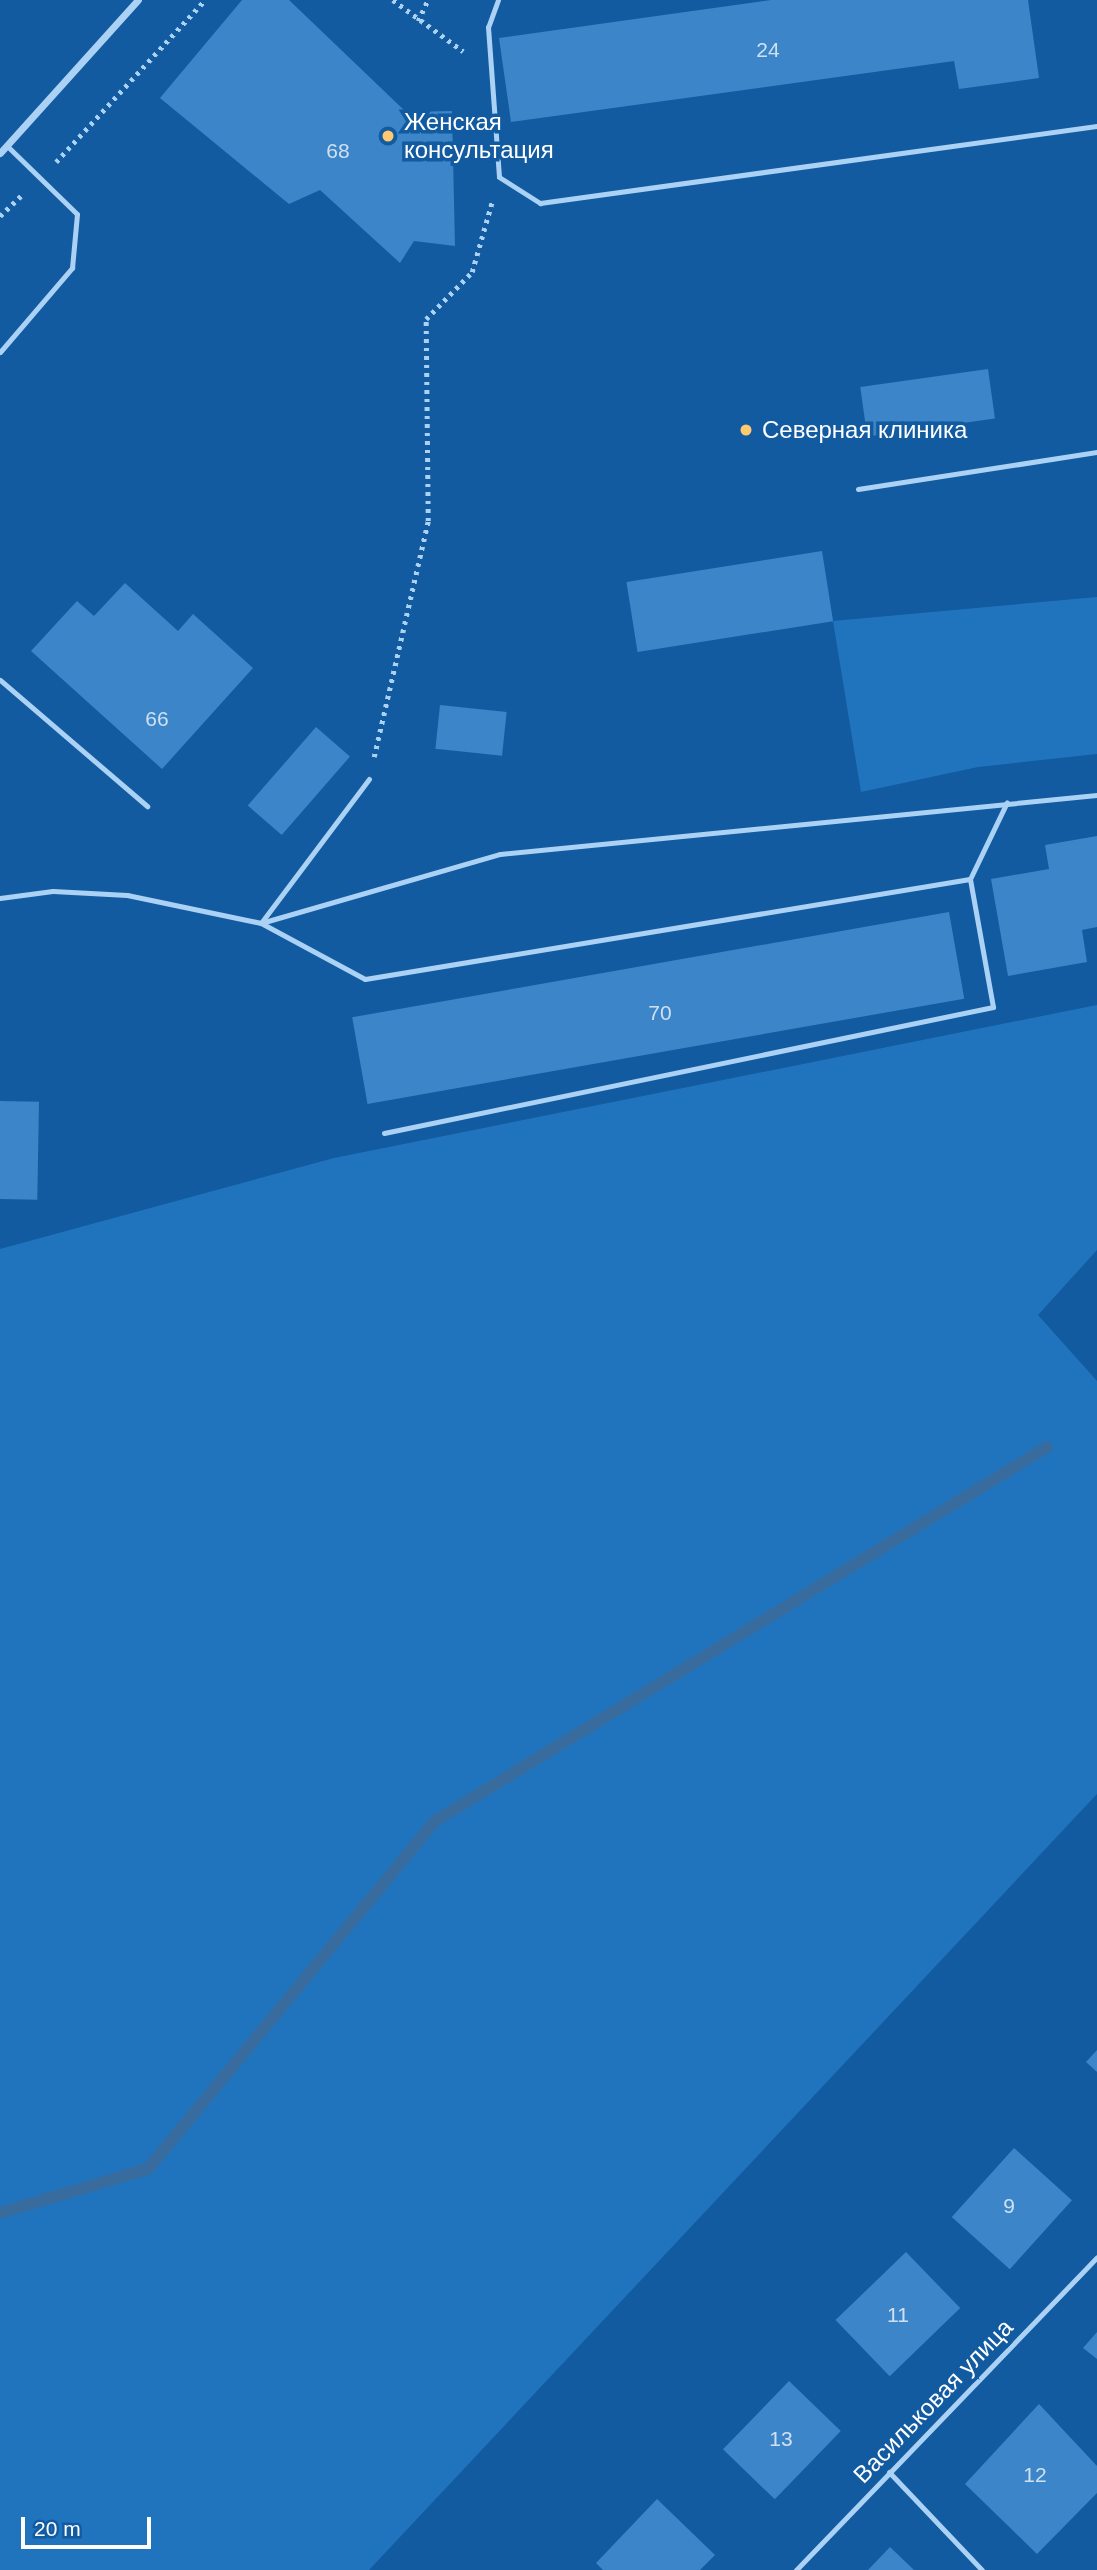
<!DOCTYPE html>
<html>
<head>
<meta charset="utf-8">
<style>
  body { margin:0 }
  #map { position:relative; width:1097px; height:2570px; overflow:hidden; background:#125ba1; font-family:Arial,sans-serif }
  div>[style] { position:absolute }
  .green>* { inset:0; background:#2074be }
  .stream>* { height:12px; margin:-6px; padding:0 6px; transform-origin:6px; border-radius:6px; background:#386c9e }
  .building>* { inset:0; background:#3b85c8; transform-origin:0 0 }
  .path>* { height:4.5px; margin-top:-2.25px; transform-origin:0; background:repeating-linear-gradient(90deg,#abd2f5 0 3.5px,transparent 0 8.5px) }
  .lane>* { height:5px; margin:-2.5px; padding:0 2.5px; transform-origin:2.5px; border-radius:2.5px; background:#abd2f5 }
  .street>* { height:7px; margin:-3.5px; padding:0 3.5px; transform-origin:3.5px; border-radius:3.5px; background:#abd2f5 }
  .dots>* { width:19px; height:19px; translate:-50% -50%; box-sizing:border-box; border:4px solid #125ba1; border-radius:50% }
  span { translate:-50% -50%; white-space:nowrap; text-align:center; line-height:1.15; -webkit-text-stroke:7px #125ba1; paint-order:stroke }
  .number-label { font-size:21px; color:#cee0f1 }
  .number-label span { -webkit-text-stroke-width:0 }
  .poi-label { font-size:24px; color:#fff }
  .left { translate:0 -50%; text-align:left }
  .street-label { font-size:24px; color:#fff }
  .scale { position:absolute; left:21px; top:2517px; width:130px; height:32px; box-sizing:border-box; border:4px solid #fff; border-top:0; padding-left:9px; font-size:21px; line-height:24px; white-space:nowrap; color:#fff; -webkit-text-stroke:5px #125ba1; paint-order:stroke }
</style>
</head>
<body>
<div id="map">
  <div class="green">
    <i style="clip-path:polygon(1097px 597px,1097px 754px,978px 767px,861px 792px,833px 621px)"></i>
    <i style="clip-path:polygon(1097px 1005px,1097px 1250px,1038px 1315px,1097px 1381px,1097px 1794px,369px 2570px,0 2570px,0 1249px,334px 1158px)"></i>
  </div>
  <div class="stream">
    <i style="left:0;top:2213px;width:154px;rotate:-16.6deg"></i>
    <i style="left:148px;top:2169px;width:451px;rotate:-50.5deg"></i>
    <i style="left:435px;top:1821px;width:717px;rotate:-31.43deg"></i>
  </div>
  <div class="building">
    <i style="clip-path:polygon(242px 0,289px 0,406px 112px,452px 111px,455px 246px,414px 241px,400px 263px,320px 190px,289px 204px,160px 98px)"></i>
    <i style="clip-path:polygon(771px 0,1028px 0,1039px 78px,959px 89px,954px 61px,511px 122px,499px 38px)"></i>
    <i style="left:988px;top:369px;width:50px;height:129px;rotate:82deg"></i>
    <i style="left:822px;top:551px;width:71px;height:198px;rotate:81deg"></i>
    <i style="clip-path:polygon(125px 583px,178px 631px,193px 614px,253px 668px,162px 769px,31px 651px,77px 601px,94px 616px)"></i>
    <i style="left:440px;top:705px;width:67px;height:44px;rotate:6deg"></i>
    <i style="left:316px;top:727px;width:45px;height:104px;rotate:41deg"></i>
    <i style="clip-path:polygon(1097px 836px,1097px 927px,1082px 930px,1087px 962px,1008px 976px,991px 879px,1049px 869px,1045px 845px)"></i>
    <i style="left:949px;top:912px;width:88px;height:606px;rotate:80deg"></i>
    <i style="left:0;top:1101px;width:39px;height:98px;rotate:1deg"></i>
    <i style="clip-path:polygon(1097px 2050px,1097px 2072px,1086px 2062px)"></i>
    <i style="left:1014px;top:2148px;width:78px;height:93px;rotate:42deg"></i>
    <i style="left:906px;top:2252px;width:78px;height:98px;rotate:46deg"></i>
    <i style="clip-path:polygon(1097px 2332px,1097px 2359px,1083px 2348px)"></i>
    <i style="left:789px;top:2381px;width:72px;height:95px;rotate:44deg"></i>
    <i style="clip-path:polygon(1039px 2404px,1097px 2466px,1097px 2493px,1037px 2554px,965px 2484px)"></i>
    <i style="clip-path:polygon(657px 2499px,715px 2555px,700px 2570px,603px 2570px,596px 2563px)"></i>
    <i style="clip-path:polygon(890px 2547px,914px 2570px,868px 2570px)"></i>
  </div>
  <div class="path">
    <i style="left:393px;top:0;width:87px;rotate:36.1deg"></i>
    <i style="left:418px;top:21px;width:23px;rotate:-65deg"></i>
    <i style="left:56px;top:162px;width:220px;rotate:-47.4deg"></i>
    <i style="left:0;top:216px;width:30px;rotate:-44deg"></i>
    <i style="left:374px;top:757px;width:242px;rotate:-77.1deg"></i>
    <i style="left:428px;top:521px;width:202px;rotate:-90.6deg"></i>
    <i style="left:426px;top:319px;width:66px;rotate:-45.6deg"></i>
    <i style="left:472px;top:272px;width:73px;rotate:-74.1deg"></i>
  </div>
  <div class="lane">
    <i style="left:498px;top:0;width:29px;rotate:110deg"></i>
    <i style="left:488px;top:27px;width:150px;rotate:85.8deg"></i>
    <i style="left:499px;top:177px;width:49px;rotate:32.4deg"></i>
    <i style="left:540px;top:203px;width:562px;rotate:-7.87deg"></i>
    <i style="left:0;top:352px;width:111px;rotate:-49.4deg"></i>
    <i style="left:72px;top:268px;width:54px;rotate:-84.7deg"></i>
    <i style="left:77px;top:214px;width:96px;rotate:-135.8deg"></i>
    <i style="left:858px;top:489px;width:242px;rotate:-8.8deg"></i>
    <i style="left:0;top:680px;width:194px;rotate:40.6deg"></i>
    <i style="left:369px;top:779px;width:180px;rotate:126.9deg"></i>
    <i style="left:261px;top:923px;width:118px;rotate:28.3deg"></i>
    <i style="left:365px;top:979px;width:613px;rotate:-9.39deg"></i>
    <i style="left:970px;top:879px;width:85px;rotate:-64.3deg"></i>
    <i style="left:0;top:898px;width:53px;rotate:-7.5deg"></i>
    <i style="left:53px;top:891px;width:74px;rotate:3.1deg"></i>
    <i style="left:127px;top:895px;width:137px;rotate:11.8deg"></i>
    <i style="left:261px;top:923px;width:249px;rotate:-16.1deg"></i>
    <i style="left:500px;top:854px;width:600px;rotate:-5.64deg"></i>
    <i style="left:384px;top:1133px;width:622px;rotate:-11.69deg"></i>
    <i style="left:993px;top:1007px;width:130px;rotate:-100.2deg"></i>
    <i style="left:889px;top:2472px;width:135px;rotate:46.5deg"></i>
    <i style="left:796px;top:2570px;width:434px;rotate:-46.1deg"></i>
  </div>
  <div class="street">
    <i style="left:0;top:153px;width:206px;rotate:-48deg"></i>
  </div>
  <div class="dots">
    <i style="left:388px;top:136px;background:#ffca6f"></i>
    <i style="left:746px;top:430px;background:#ffca6f"></i>
  </div>
  <div class="number-label">
    <span style="left:768px;top:50px">24</span>
    <span style="left:338px;top:151px">68</span>
    <span style="left:157px;top:719px">66</span>
    <span style="left:660px;top:1013px">70</span>
    <span style="left:1009px;top:2206px">9</span>
    <span style="left:898px;top:2315px">11</span>
    <span style="left:781px;top:2439px">13</span>
    <span style="left:1035px;top:2475px">12</span>
  </div>
  <div class="poi-label">
    <span class="left" style="left:404px;top:136px">Женская<br>консультация</span>
    <span class="left" style="left:762px;top:430px">Северная клиника</span>
  </div>
  <div class="street-label">
    <span style="left:933px;top:2401px;rotate:-46deg">Васильковая улица</span>
  </div>
  <div class="scale">20 m</div>
</div>
</body>
</html>
